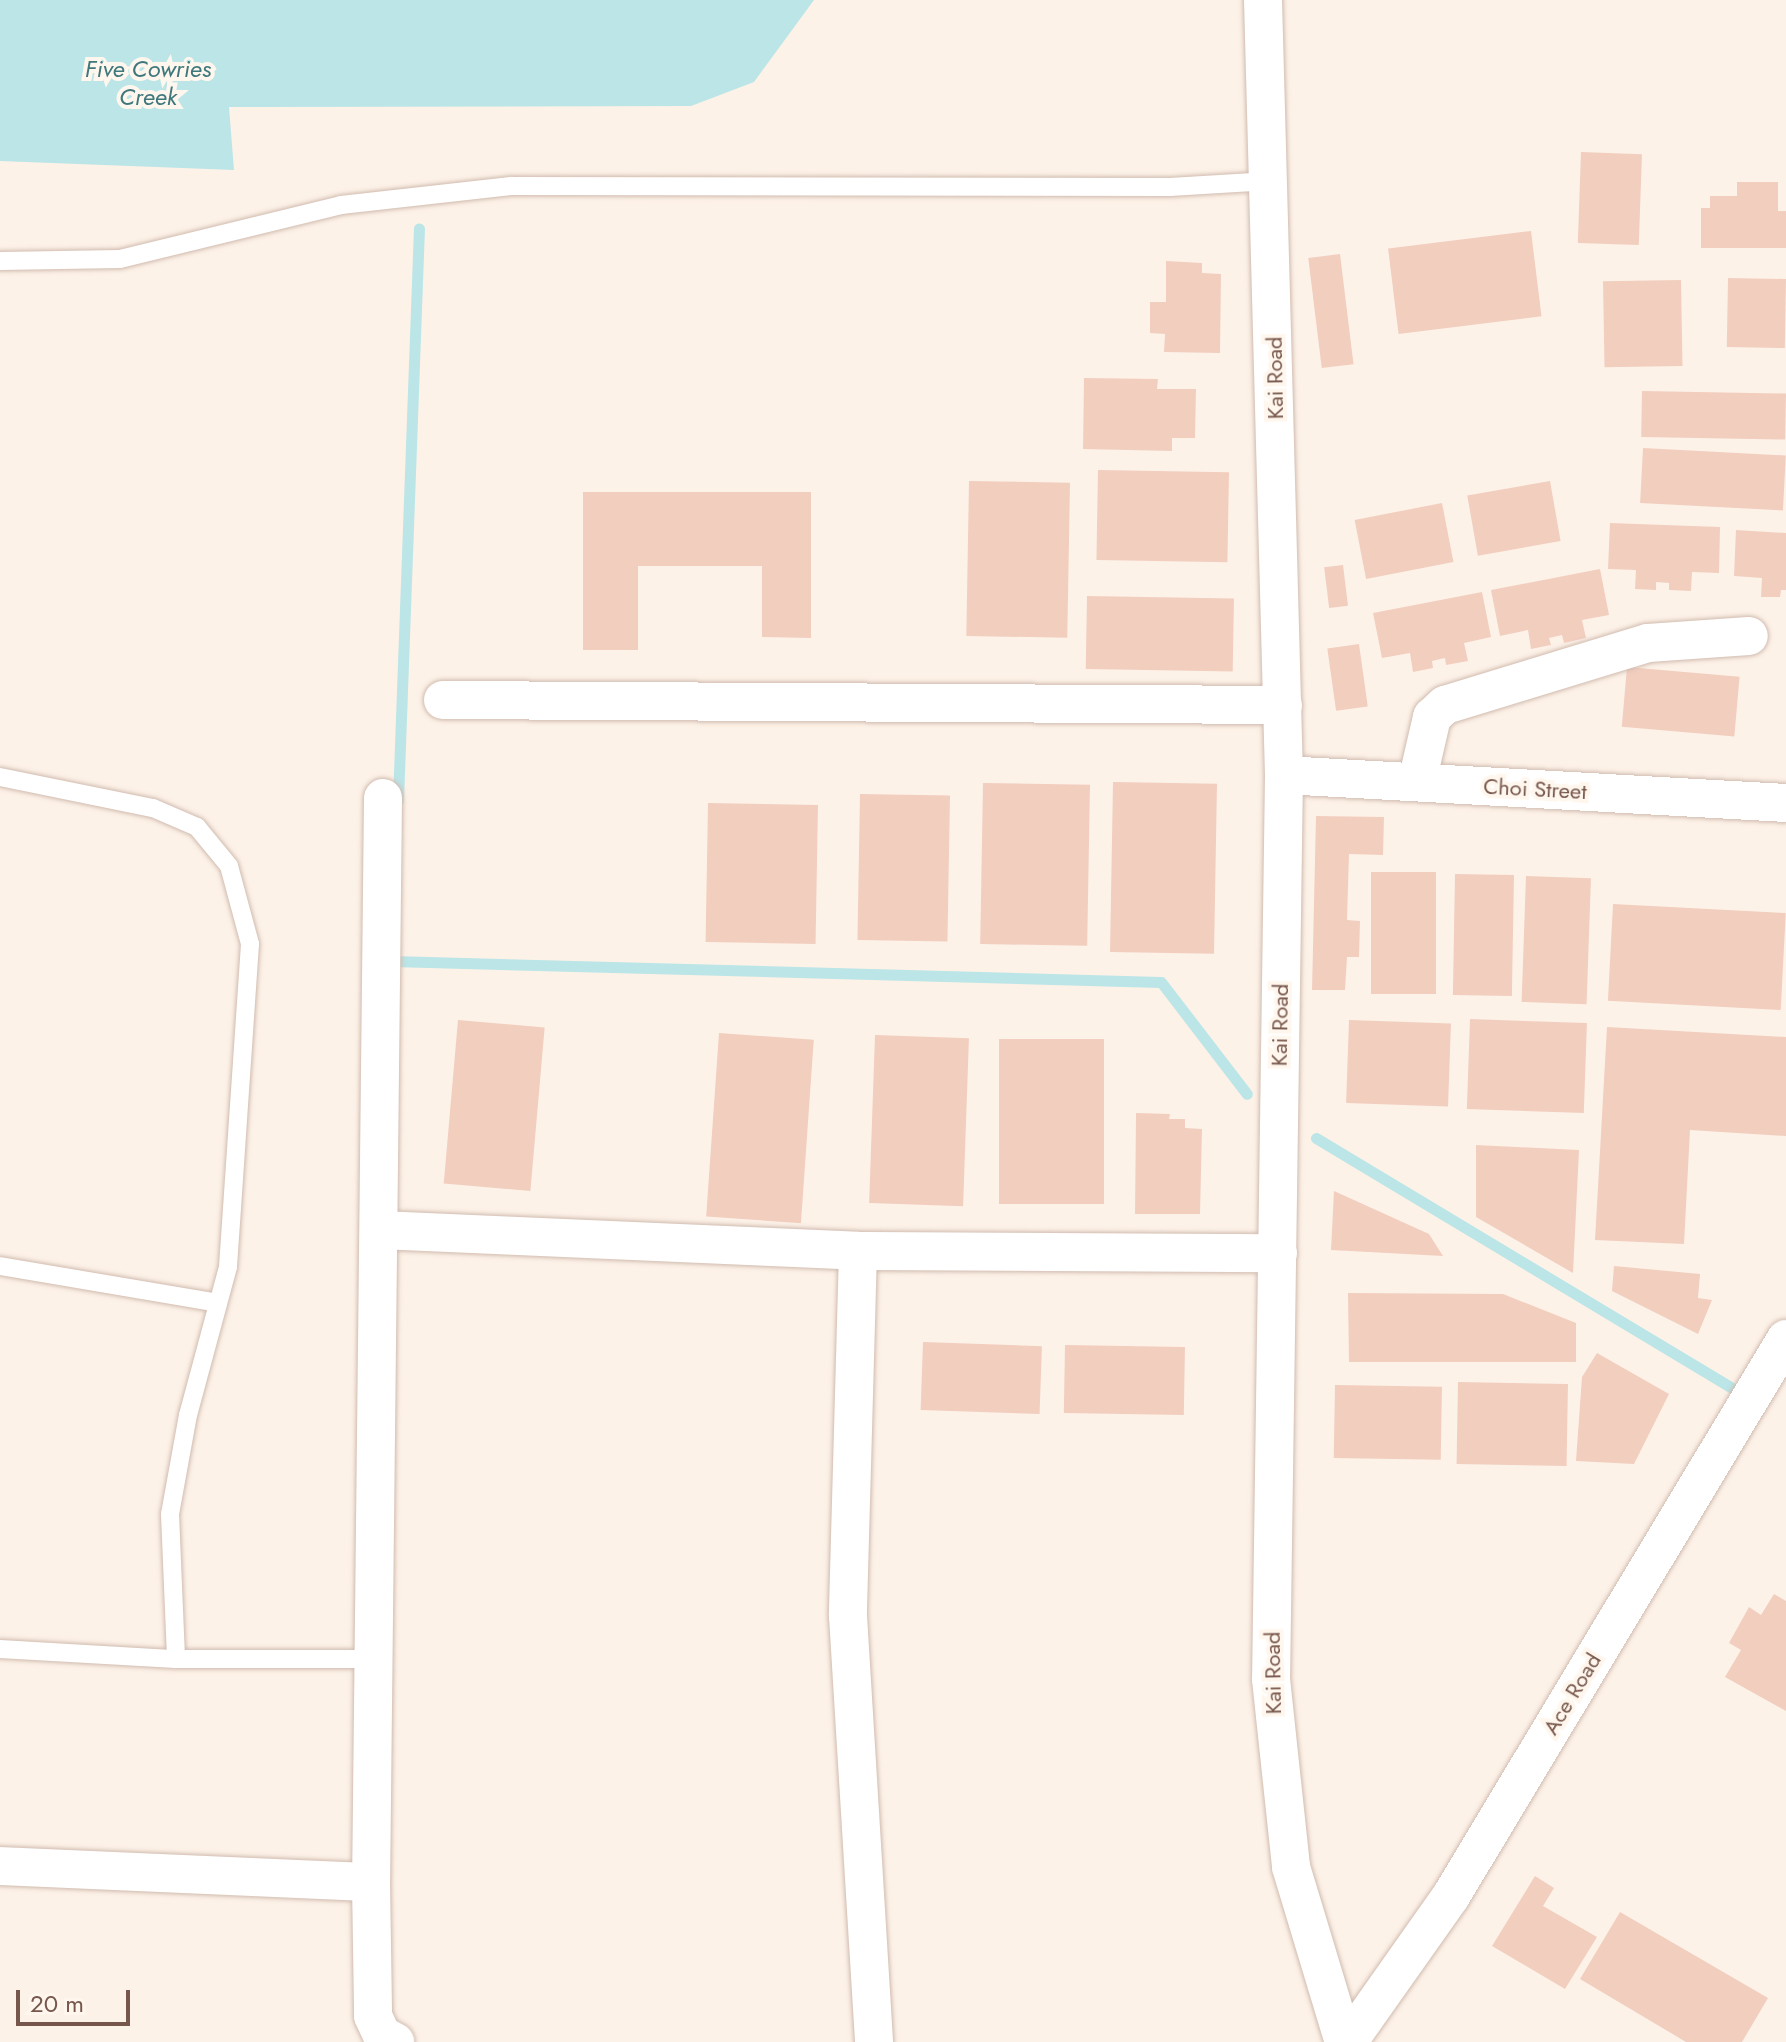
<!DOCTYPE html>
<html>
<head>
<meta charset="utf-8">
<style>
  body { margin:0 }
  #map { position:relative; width:1786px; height:2042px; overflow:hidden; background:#fdf2e8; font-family:Jost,sans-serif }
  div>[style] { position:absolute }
  .water>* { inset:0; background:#bbe5e7 }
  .stream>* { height:11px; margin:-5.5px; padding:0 5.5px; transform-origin:5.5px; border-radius:5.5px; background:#bbe5e7 }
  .building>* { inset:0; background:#f2cebf; transform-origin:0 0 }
  .roads { filter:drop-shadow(0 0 2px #d1bbaf) drop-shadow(0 0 2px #d1bbaf) }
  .lane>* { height:18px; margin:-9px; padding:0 9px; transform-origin:9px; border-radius:9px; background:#fff }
  .street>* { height:38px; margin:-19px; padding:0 19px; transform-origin:19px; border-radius:19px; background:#fff }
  span { translate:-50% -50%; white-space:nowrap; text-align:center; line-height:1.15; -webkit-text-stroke:8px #fff7ee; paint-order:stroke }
  .street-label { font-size:22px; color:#77564b }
  .water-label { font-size:24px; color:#3e787c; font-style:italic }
  .scale { position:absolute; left:16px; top:1990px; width:114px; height:36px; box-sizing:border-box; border:4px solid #77564b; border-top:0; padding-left:10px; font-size:24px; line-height:28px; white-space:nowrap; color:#77564b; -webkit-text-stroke:6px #fff7ee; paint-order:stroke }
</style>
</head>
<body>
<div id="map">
  <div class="water">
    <i style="clip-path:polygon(0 0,814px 0,754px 82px,691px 106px,229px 107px,234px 170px,0 161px)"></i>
  </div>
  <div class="stream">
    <i style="left:398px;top:800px;width:572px;rotate:-87.9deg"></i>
    <i style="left:392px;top:957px;width:4px;rotate:90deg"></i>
    <i style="left:392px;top:961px;width:769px;rotate:1.56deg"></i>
    <i style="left:1161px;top:982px;width:141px;rotate:52.5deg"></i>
    <i style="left:1316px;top:1138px;width:485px;rotate:31deg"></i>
  </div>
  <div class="building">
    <i style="left:1581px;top:152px;width:61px;height:91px;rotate:2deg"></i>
    <i style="clip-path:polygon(1737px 182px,1778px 182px,1778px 211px,1786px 211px,1786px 248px,1701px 248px,1701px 208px,1710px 208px,1710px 196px,1737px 196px)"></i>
    <i style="left:1531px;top:231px;width:86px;height:144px;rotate:83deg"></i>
    <i style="left:1340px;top:254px;width:111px;height:32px;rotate:83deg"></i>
    <i style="clip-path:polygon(1166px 261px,1202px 263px,1202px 273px,1221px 274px,1220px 353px,1164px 352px,1165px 334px,1150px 333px,1150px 302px,1166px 302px)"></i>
    <i style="left:1728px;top:278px;width:58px;height:69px;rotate:1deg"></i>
    <i style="left:1681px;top:280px;width:86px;height:78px;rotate:89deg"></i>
    <i style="clip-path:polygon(1084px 378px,1158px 379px,1157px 389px,1196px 389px,1195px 438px,1172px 438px,1172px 451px,1083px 449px)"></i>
    <i style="left:1642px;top:391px;width:144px;height:46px;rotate:1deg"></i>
    <i style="left:1643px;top:448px;width:143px;height:55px;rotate:3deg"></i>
    <i style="left:1098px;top:470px;width:131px;height:90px;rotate:1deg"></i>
    <i style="left:969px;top:481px;width:101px;height:155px;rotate:1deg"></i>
    <i style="left:1550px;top:481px;width:61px;height:84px;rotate:80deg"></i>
    <i style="clip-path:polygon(583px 492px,811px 492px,811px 638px,762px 637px,762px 566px,638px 566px,638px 650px,583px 650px)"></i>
    <i style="left:1442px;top:503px;width:60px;height:89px;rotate:79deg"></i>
    <i style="clip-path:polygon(1610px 523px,1720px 527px,1719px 573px,1692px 572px,1691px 591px,1669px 590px,1669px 583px,1656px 582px,1656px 590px,1635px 589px,1636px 570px,1608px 569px)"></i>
    <i style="clip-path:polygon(1736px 530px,1786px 533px,1786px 590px,1781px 590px,1780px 597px,1761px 597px,1762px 578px,1734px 576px)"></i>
    <i style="left:1343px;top:565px;width:41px;height:19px;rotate:83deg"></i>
    <i style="clip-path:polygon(1600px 569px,1609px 615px,1582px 620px,1586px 638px,1564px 643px,1562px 635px,1549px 638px,1551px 645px,1531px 649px,1528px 630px,1500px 636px,1491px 590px)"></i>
    <i style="clip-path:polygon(1482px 592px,1491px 637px,1464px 643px,1468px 661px,1446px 665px,1445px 658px,1432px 661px,1433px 668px,1413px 672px,1410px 653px,1382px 658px,1373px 613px)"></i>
    <i style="left:1087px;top:596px;width:147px;height:73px;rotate:1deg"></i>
    <i style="left:1359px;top:644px;width:63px;height:32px;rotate:82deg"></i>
    <i style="left:1627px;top:667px;width:113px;height:60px;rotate:5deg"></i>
    <i style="left:1113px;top:782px;width:104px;height:170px;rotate:1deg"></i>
    <i style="left:983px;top:783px;width:107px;height:161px;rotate:1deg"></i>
    <i style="left:860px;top:794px;width:90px;height:146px;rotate:1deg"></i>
    <i style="left:708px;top:803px;width:110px;height:139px;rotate:1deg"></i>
    <i style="clip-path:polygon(1316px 816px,1384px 817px,1383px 855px,1349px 854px,1347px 920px,1360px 921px,1359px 957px,1347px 957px,1345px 990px,1312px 990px)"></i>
    <i style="left:1371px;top:872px;width:65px;height:122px"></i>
    <i style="left:1455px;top:874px;width:59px;height:121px;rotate:1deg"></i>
    <i style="left:1526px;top:876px;width:65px;height:126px;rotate:2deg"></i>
    <i style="left:1613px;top:904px;width:173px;height:97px;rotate:3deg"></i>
    <i style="left:1470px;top:1019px;width:117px;height:90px;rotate:2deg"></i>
    <i style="left:458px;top:1020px;width:87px;height:164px;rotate:5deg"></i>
    <i style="left:1349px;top:1020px;width:102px;height:83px;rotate:2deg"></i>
    <i style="clip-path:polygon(1607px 1027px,1786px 1037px,1786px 1136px,1690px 1130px,1684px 1244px,1595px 1240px)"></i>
    <i style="left:719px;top:1033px;width:95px;height:184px;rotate:4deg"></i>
    <i style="left:875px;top:1035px;width:94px;height:168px;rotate:2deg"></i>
    <i style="left:1104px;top:1039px;width:165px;height:105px;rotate:90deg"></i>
    <i style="clip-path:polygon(1136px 1113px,1170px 1114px,1169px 1119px,1185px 1119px,1185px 1128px,1202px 1129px,1200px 1214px,1135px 1214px)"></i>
    <i style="clip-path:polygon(1476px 1145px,1579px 1150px,1573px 1273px,1476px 1217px)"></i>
    <i style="clip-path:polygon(1334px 1191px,1429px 1234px,1443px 1256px,1331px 1250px)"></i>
    <i style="clip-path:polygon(1614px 1266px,1700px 1274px,1698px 1298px,1712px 1300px,1698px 1334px,1612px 1291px)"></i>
    <i style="clip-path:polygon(1348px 1293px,1503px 1294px,1576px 1323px,1576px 1362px,1349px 1362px)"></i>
    <i style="left:923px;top:1342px;width:119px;height:68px;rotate:2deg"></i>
    <i style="left:1065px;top:1345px;width:120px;height:68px;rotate:1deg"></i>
    <i style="clip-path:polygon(1597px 1353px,1669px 1394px,1634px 1464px,1576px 1461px,1582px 1377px)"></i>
    <i style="left:1458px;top:1382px;width:110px;height:82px;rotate:1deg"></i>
    <i style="left:1335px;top:1385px;width:107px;height:73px;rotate:1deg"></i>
    <i style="clip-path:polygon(1774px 1594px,1786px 1601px,1786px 1711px,1725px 1677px,1741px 1650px,1729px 1643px,1749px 1607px,1761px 1615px)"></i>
    <i style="clip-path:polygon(1535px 1876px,1554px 1888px,1543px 1906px,1597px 1937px,1565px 1989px,1492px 1946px)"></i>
    <i style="clip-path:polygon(1620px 1912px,1768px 1998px,1742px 2042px,1686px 2042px,1580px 1979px)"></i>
  </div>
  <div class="roads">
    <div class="lane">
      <i style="left:0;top:261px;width:120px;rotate:-1deg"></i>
      <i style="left:120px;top:259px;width:228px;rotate:-13.7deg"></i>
      <i style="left:341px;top:205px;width:171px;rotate:-6.4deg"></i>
      <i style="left:511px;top:186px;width:659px;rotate:0.09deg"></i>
      <i style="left:1170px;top:187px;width:100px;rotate:-3.4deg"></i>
      <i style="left:0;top:777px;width:156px;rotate:11.5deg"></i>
      <i style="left:153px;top:808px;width:48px;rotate:23.4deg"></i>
      <i style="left:197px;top:827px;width:50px;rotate:50.6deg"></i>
      <i style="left:229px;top:866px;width:81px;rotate:74.9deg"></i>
      <i style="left:250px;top:944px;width:324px;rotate:93.9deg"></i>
      <i style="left:228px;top:1267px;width:153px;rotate:105.1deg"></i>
      <i style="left:188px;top:1415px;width:101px;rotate:100.3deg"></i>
      <i style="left:170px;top:1514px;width:145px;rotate:87.6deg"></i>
      <i style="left:0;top:1266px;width:221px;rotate:9.6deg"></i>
      <i style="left:0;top:1649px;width:176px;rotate:3.3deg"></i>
      <i style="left:176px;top:1659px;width:198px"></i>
    </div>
    <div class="street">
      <i style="left:1263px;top:0;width:775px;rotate:88.45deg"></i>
      <i style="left:1284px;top:775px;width:904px;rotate:90.82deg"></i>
      <i style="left:1271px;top:1679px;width:189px;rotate:83.9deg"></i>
      <i style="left:1291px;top:1867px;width:183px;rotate:73.2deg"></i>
      <i style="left:443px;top:700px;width:840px;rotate:0.34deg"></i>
      <i style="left:1284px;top:775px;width:503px;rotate:3.19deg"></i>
      <i style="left:1417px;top:782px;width:67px;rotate:-77deg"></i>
      <i style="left:1432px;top:717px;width:18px;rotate:-43deg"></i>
      <i style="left:1445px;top:705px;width:212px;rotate:-17deg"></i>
      <i style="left:1648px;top:643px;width:101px;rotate:-4deg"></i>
      <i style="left:383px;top:798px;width:1084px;rotate:90.63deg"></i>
      <i style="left:371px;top:1882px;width:134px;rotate:89.1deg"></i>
      <i style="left:373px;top:2016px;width:21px;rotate:65deg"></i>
      <i style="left:382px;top:2035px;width:15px;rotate:28deg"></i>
      <i style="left:380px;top:1230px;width:478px;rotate:2.5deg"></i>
      <i style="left:858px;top:1251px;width:420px;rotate:0.3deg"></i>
      <i style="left:858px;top:1251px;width:365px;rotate:91.6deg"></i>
      <i style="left:848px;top:1616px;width:427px;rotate:86.5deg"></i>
      <i style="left:0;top:1866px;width:371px;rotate:2.5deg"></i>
      <i style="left:1348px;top:2042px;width:179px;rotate:-54.8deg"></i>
      <i style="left:1451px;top:1896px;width:650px;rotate:-58.98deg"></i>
    </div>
  </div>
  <div class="street-label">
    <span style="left:1275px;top:378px;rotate:-91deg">Kai Road</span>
    <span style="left:1535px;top:789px;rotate:3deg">Choi Street</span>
    <span style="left:1280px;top:1025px;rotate:-89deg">Kai Road</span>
    <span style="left:1273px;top:1673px;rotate:-91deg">Kai Road</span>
    <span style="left:1572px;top:1694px;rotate:-59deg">Ace Road</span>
  </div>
  <div class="water-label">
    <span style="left:148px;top:83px">Five Cowries<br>Creek</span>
  </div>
  <div class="scale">20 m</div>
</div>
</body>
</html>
